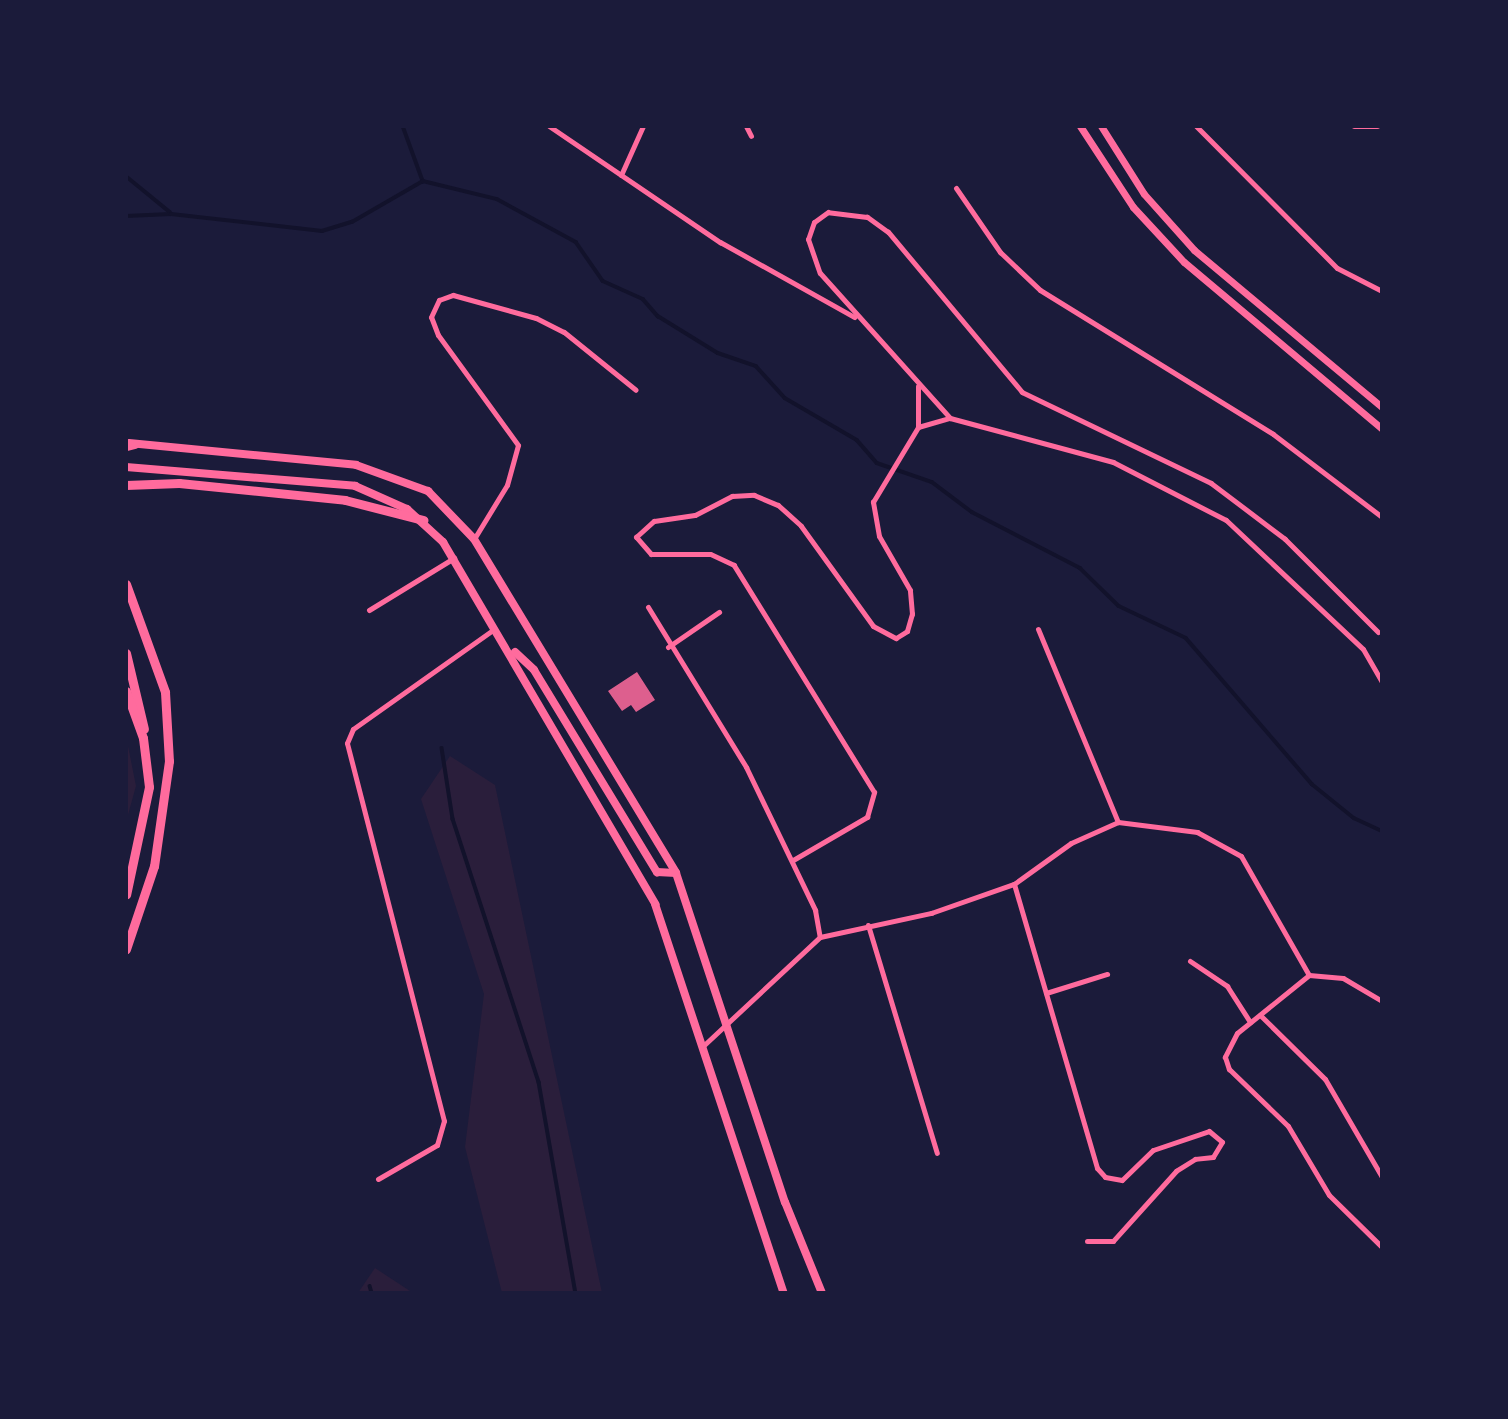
<!DOCTYPE html>
<html>
<head>
<meta charset="utf-8">
<style>
  body { margin:0 }
  #map { position:relative; width:1508px; height:1419px; overflow:hidden; background:#1b1b3a; font-family:"Times New Roman",serif }
  div>[style] { position:absolute }
  .green>* { inset:0; background:#2a1e3b }
  .stream>* { height:3.5px; margin:-1.75px; padding:0 1.75px; transform-origin:1.75px; border-radius:1.75px; background:#12122b }
  .building>* { inset:0; background:#dd5f8e }
  .minor>* { height:5px; margin:-2.5px; padding:0 2.5px; transform-origin:2.5px; border-radius:2.5px; background:#ff6b9d }
  .tertiary>* { height:7px; margin:-3.5px; padding:0 3.5px; transform-origin:3.5px; border-radius:3.5px; background:#ff6b9d }
  .secondary>* { height:8px; margin:-4px; padding:0 4px; transform-origin:4px; border-radius:4px; background:#ff6b9d }
  .primary>* { height:9px; margin:-4.5px; padding:0 4.5px; transform-origin:4.5px; border-radius:4.5px; background:#ff6b9d }
  .trunk>* { height:9px; margin:-4.5px; padding:0 4.5px; transform-origin:4.5px; border-radius:4.5px; background:#ff6b9d }
  span { translate:-50% -50%; white-space:nowrap; text-align:center; line-height:1.15; -webkit-text-stroke:7px #1b1b3a; paint-order:stroke }
  .frame { position:absolute; inset:0; border:128px solid #1b1b3a; pointer-events:none }
</style>
</head>
<body>
<div id="map">
  <div class="green">
    <i style="clip-path:polygon(126px 736px,136px 786px,126px 822px)"></i>
    <i style="clip-path:polygon(450px 756px,495px 785px,602px 1293px,502px 1293px,465px 1147px,484px 994px,421px 799px)"></i>
    <i style="clip-path:polygon(375px 1268px,413px 1293px,358px 1293px)"></i>
  </div>
  <div class="stream">
    <i style="left:403px;top:126px;width:59px;rotate:70deg"></i>
    <i style="left:126px;top:176px;width:57px;rotate:39.3deg"></i>
    <i style="left:126px;top:216px;width:45px;rotate:-2.5deg"></i>
    <i style="left:171px;top:214px;width:152px;rotate:6.4deg"></i>
    <i style="left:322px;top:231px;width:31px;rotate:-17deg"></i>
    <i style="left:352px;top:222px;width:82px;rotate:-30deg"></i>
    <i style="left:423px;top:181px;width:76px;rotate:13.7deg"></i>
    <i style="left:497px;top:199px;width:90px;rotate:28.6deg"></i>
    <i style="left:576px;top:242px;width:47px;rotate:55.3deg"></i>
    <i style="left:603px;top:281px;width:44px;rotate:24.2deg"></i>
    <i style="left:643px;top:299px;width:23px;rotate:49deg"></i>
    <i style="left:658px;top:316px;width:70px;rotate:31.7deg"></i>
    <i style="left:718px;top:353px;width:40px;rotate:18.9deg"></i>
    <i style="left:756px;top:366px;width:43px;rotate:47.8deg"></i>
    <i style="left:785px;top:398px;width:83px;rotate:30.3deg"></i>
    <i style="left:857px;top:440px;width:30px;rotate:49deg"></i>
    <i style="left:877px;top:463px;width:58px;rotate:19.1deg"></i>
    <i style="left:932px;top:482px;width:50px;rotate:36.9deg"></i>
    <i style="left:972px;top:512px;width:122px;rotate:27.4deg"></i>
    <i style="left:1080px;top:568px;width:54px;rotate:44.3deg"></i>
    <i style="left:1119px;top:606px;width:74px;rotate:25.5deg"></i>
    <i style="left:1186px;top:638px;width:193px;rotate:49.2deg"></i>
    <i style="left:1312px;top:784px;width:54px;rotate:39deg"></i>
    <i style="left:1354px;top:818px;width:31px;rotate:25deg"></i>
    <i style="left:442px;top:748px;width:72px;rotate:81.2deg"></i>
    <i style="left:453px;top:819px;width:277px;rotate:71.9deg"></i>
    <i style="left:539px;top:1082px;width:214px;rotate:80.1deg"></i>
    <i style="left:370px;top:1286px;width:7px;rotate:74deg"></i>
  </div>
  <div class="building">
    <i style="clip-path:polygon(637px 672px,655px 700px,636px 712px,631px 705px,622px 711px,608px 691px)"></i>
  </div>
  <div class="minor">
    <i style="left:549px;top:126px;width:207px;rotate:34.2deg"></i>
    <i style="left:720px;top:242px;width:154px;rotate:29.2deg"></i>
    <i style="left:746px;top:126px;width:11px;rotate:63deg"></i>
    <i style="left:1196px;top:126px;width:200px;rotate:45.2deg"></i>
    <i style="left:1337px;top:268px;width:51px;rotate:27.1deg"></i>
    <i style="left:1354px;top:126px;width:23px"></i>
    <i style="left:621px;top:175px;width:54px;rotate:-65.8deg"></i>
    <i style="left:956px;top:188px;width:78px;rotate:55.5deg"></i>
    <i style="left:1000px;top:252px;width:55px;rotate:43.5deg"></i>
    <i style="left:1040px;top:290px;width:274px;rotate:31.7deg"></i>
    <i style="left:1273px;top:434px;width:137px;rotate:37.3deg"></i>
    <i style="left:918px;top:427px;width:33px;rotate:-16deg"></i>
    <i style="left:474px;top:539px;width:63px;rotate:-58.6deg"></i>
    <i style="left:507px;top:485px;width:41px;rotate:-74.6deg"></i>
    <i style="left:518px;top:445px;width:136px;rotate:-126deg"></i>
    <i style="left:438px;top:335px;width:19px;rotate:-111deg"></i>
    <i style="left:431px;top:317px;width:19px;rotate:-65deg"></i>
    <i style="left:439px;top:300px;width:15px;rotate:-20deg"></i>
    <i style="left:453px;top:295px;width:86px;rotate:15.5deg"></i>
    <i style="left:536px;top:318px;width:31px;rotate:27deg"></i>
    <i style="left:564px;top:332px;width:92px;rotate:38.9deg"></i>
    <i style="left:648px;top:607px;width:188px;rotate:58.5deg"></i>
    <i style="left:746px;top:767px;width:159px;rotate:64.2deg"></i>
    <i style="left:815px;top:910px;width:27px;rotate:80deg"></i>
    <i style="left:369px;top:610px;width:100px;rotate:-31.5deg"></i>
    <i style="left:1038px;top:629px;width:209px;rotate:67.5deg"></i>
    <i style="left:1378px;top:632px;width:132px;rotate:-135deg"></i>
    <i style="left:1285px;top:539px;width:93px;rotate:-142.9deg"></i>
    <i style="left:1211px;top:483px;width:210px;rotate:-154.3deg"></i>
    <i style="left:1022px;top:392px;width:209px;rotate:-129.9deg"></i>
    <i style="left:888px;top:232px;width:26px;rotate:-144deg"></i>
    <i style="left:867px;top:217px;width:39px;rotate:-173deg"></i>
    <i style="left:828px;top:212px;width:17px;rotate:144deg"></i>
    <i style="left:814px;top:222px;width:18px;rotate:109deg"></i>
    <i style="left:808px;top:239px;width:36px;rotate:71deg"></i>
    <i style="left:820px;top:273px;width:195px;rotate:48.1deg"></i>
    <i style="left:950px;top:418px;width:169px;rotate:15.1deg"></i>
    <i style="left:1113px;top:462px;width:127px;rotate:27.2deg"></i>
    <i style="left:1226px;top:520px;width:188px;rotate:43.3deg"></i>
    <i style="left:1363px;top:649px;width:38px;rotate:60deg"></i>
    <i style="left:668px;top:647px;width:62px;rotate:-34.5deg"></i>
    <i style="left:793px;top:860px;width:86px;rotate:-30.2deg"></i>
    <i style="left:867px;top:817px;width:26px;rotate:-74deg"></i>
    <i style="left:874px;top:792px;width:267px;rotate:-121.7deg"></i>
    <i style="left:734px;top:565px;width:26px;rotate:-155deg"></i>
    <i style="left:710px;top:554px;width:59px;rotate:180deg"></i>
    <i style="left:651px;top:554px;width:23px;rotate:-131deg"></i>
    <i style="left:636px;top:537px;width:24px;rotate:-42deg"></i>
    <i style="left:654px;top:521px;width:41px;rotate:-8.3deg"></i>
    <i style="left:695px;top:515px;width:42px;rotate:-27.2deg"></i>
    <i style="left:732px;top:496px;width:22px;rotate:-3deg"></i>
    <i style="left:754px;top:495px;width:26px;rotate:23deg"></i>
    <i style="left:778px;top:505px;width:31px;rotate:42deg"></i>
    <i style="left:801px;top:526px;width:123px;rotate:54.2deg"></i>
    <i style="left:873px;top:626px;width:26px;rotate:28deg"></i>
    <i style="left:896px;top:638px;width:13px;rotate:-32deg"></i>
    <i style="left:907px;top:631px;width:18px;rotate:-74deg"></i>
    <i style="left:912px;top:614px;width:24px;rotate:-95deg"></i>
    <i style="left:910px;top:590px;width:62px;rotate:-119.9deg"></i>
    <i style="left:879px;top:536px;width:35px;rotate:-100deg"></i>
    <i style="left:873px;top:502px;width:87px;rotate:-59deg"></i>
    <i style="left:918px;top:427px;width:41px;rotate:-90deg"></i>
    <i style="left:1014px;top:884px;width:296px;rotate:73.7deg"></i>
    <i style="left:1097px;top:1168px;width:12px;rotate:48deg"></i>
    <i style="left:1105px;top:1177px;width:17px;rotate:10deg"></i>
    <i style="left:1122px;top:1180px;width:43px;rotate:-44.1deg"></i>
    <i style="left:1153px;top:1150px;width:59px;rotate:-18.7deg"></i>
    <i style="left:1209px;top:1131px;width:17px;rotate:40deg"></i>
    <i style="left:1222px;top:1142px;width:17px;rotate:121deg"></i>
    <i style="left:1213px;top:1157px;width:18px;rotate:174deg"></i>
    <i style="left:1195px;top:1159px;width:22px;rotate:148deg"></i>
    <i style="left:1176px;top:1171px;width:94px;rotate:132deg"></i>
    <i style="left:1113px;top:1241px;width:26px;rotate:180deg"></i>
    <i style="left:868px;top:925px;width:238px;rotate:73.2deg"></i>
    <i style="left:1190px;top:961px;width:45px;rotate:34deg"></i>
    <i style="left:1227px;top:986px;width:43px;rotate:57.4deg"></i>
    <i style="left:1309px;top:975px;width:34px;rotate:5deg"></i>
    <i style="left:1343px;top:978px;width:45px;rotate:30.5deg"></i>
    <i style="left:1046px;top:993px;width:64px;rotate:-17.3deg"></i>
    <i style="left:1260px;top:1015px;width:91px;rotate:44.6deg"></i>
    <i style="left:1325px;top:1079px;width:113px;rotate:59.8deg"></i>
    <i style="left:703px;top:1046px;width:160px;rotate:-43deg"></i>
    <i style="left:820px;top:937px;width:114px;rotate:-12.2deg"></i>
    <i style="left:931px;top:913px;width:88px;rotate:-19.3deg"></i>
    <i style="left:1014px;top:884px;width:70px;rotate:-35.7deg"></i>
    <i style="left:1071px;top:843px;width:51px;rotate:-24.1deg"></i>
    <i style="left:1118px;top:822px;width:80px;rotate:7.2deg"></i>
    <i style="left:1197px;top:832px;width:50px;rotate:28.6deg"></i>
    <i style="left:1241px;top:856px;width:137px;rotate:60.3deg"></i>
    <i style="left:1309px;top:975px;width:92px;rotate:141.1deg"></i>
    <i style="left:1237px;top:1033px;width:27px;rotate:117deg"></i>
    <i style="left:1225px;top:1057px;width:13px;rotate:72deg"></i>
    <i style="left:1229px;top:1069px;width:82px;rotate:44deg"></i>
    <i style="left:1288px;top:1126px;width:80px;rotate:59.3deg"></i>
    <i style="left:1329px;top:1195px;width:74px;rotate:44.5deg"></i>
    <i style="left:378px;top:1179px;width:68px;rotate:-30deg"></i>
    <i style="left:437px;top:1145px;width:25px;rotate:-74deg"></i>
    <i style="left:444px;top:1121px;width:390px;rotate:-104.4deg"></i>
    <i style="left:347px;top:743px;width:15px;rotate:-67deg"></i>
    <i style="left:353px;top:729px;width:173px;rotate:-35.3deg"></i>
  </div>
  <div class="tertiary">
    <i style="left:1080px;top:126px;width:97px;rotate:56.8deg"></i>
    <i style="left:1133px;top:207px;width:75px;rotate:47.2deg"></i>
    <i style="left:1184px;top:262px;width:259px;rotate:40.1deg"></i>
    <i style="left:1101px;top:126px;width:80px;rotate:57.7deg"></i>
    <i style="left:1144px;top:194px;width:75px;rotate:48.2deg"></i>
    <i style="left:1194px;top:250px;width:245px;rotate:39.9deg"></i>
  </div>
  <div class="secondary">
    <i style="left:129px;top:443px;width:228px;rotate:5.5deg"></i>
    <i style="left:356px;top:465px;width:77px;rotate:19.9deg"></i>
    <i style="left:428px;top:491px;width:66px;rotate:46.2deg"></i>
    <i style="left:474px;top:539px;width:390px;rotate:58.8deg"></i>
    <i style="left:676px;top:873px;width:347px;rotate:71.7deg"></i>
    <i style="left:785px;top:1202px;width:98px;rotate:67.9deg"></i>
    <i style="left:126px;top:467px;width:230px;rotate:4.7deg"></i>
    <i style="left:355px;top:486px;width:57px;rotate:23.9deg"></i>
    <i style="left:407px;top:509px;width:49px;rotate:42.5deg"></i>
    <i style="left:443px;top:542px;width:420px;rotate:59.6deg"></i>
    <i style="left:655px;top:904px;width:410px;rotate:71.7deg"></i>
    <i style="left:515px;top:652px;width:26px;rotate:43deg"></i>
    <i style="left:534px;top:670px;width:237px;rotate:58.7deg"></i>
    <i style="left:657px;top:872px;width:19px;rotate:3deg"></i>
  </div>
  <div class="primary">
    <i style="left:126px;top:446px;width:9px;rotate:-13deg"></i>
  </div>
  <div class="trunk">
    <i style="left:126px;top:485px;width:53px;rotate:-2.2deg"></i>
    <i style="left:179px;top:483px;width:167px;rotate:5.8deg"></i>
    <i style="left:345px;top:500px;width:81px;rotate:14.4deg"></i>
    <i style="left:126px;top:584px;width:115px;rotate:70.1deg"></i>
    <i style="left:165px;top:692px;width:69px;rotate:86.7deg"></i>
    <i style="left:169px;top:761px;width:106px;rotate:98.1deg"></i>
    <i style="left:154px;top:866px;width:88px;rotate:108.6deg"></i>
    <i style="left:126px;top:653px;width:78px;rotate:76.7deg"></i>
    <i style="left:126px;top:691px;width:50px;rotate:70.1deg"></i>
    <i style="left:143px;top:738px;width:49px;rotate:83deg"></i>
    <i style="left:149px;top:787px;width:110px;rotate:102deg"></i>
  </div>
  <div class="frame"></div>
</div>
</body>
</html>
